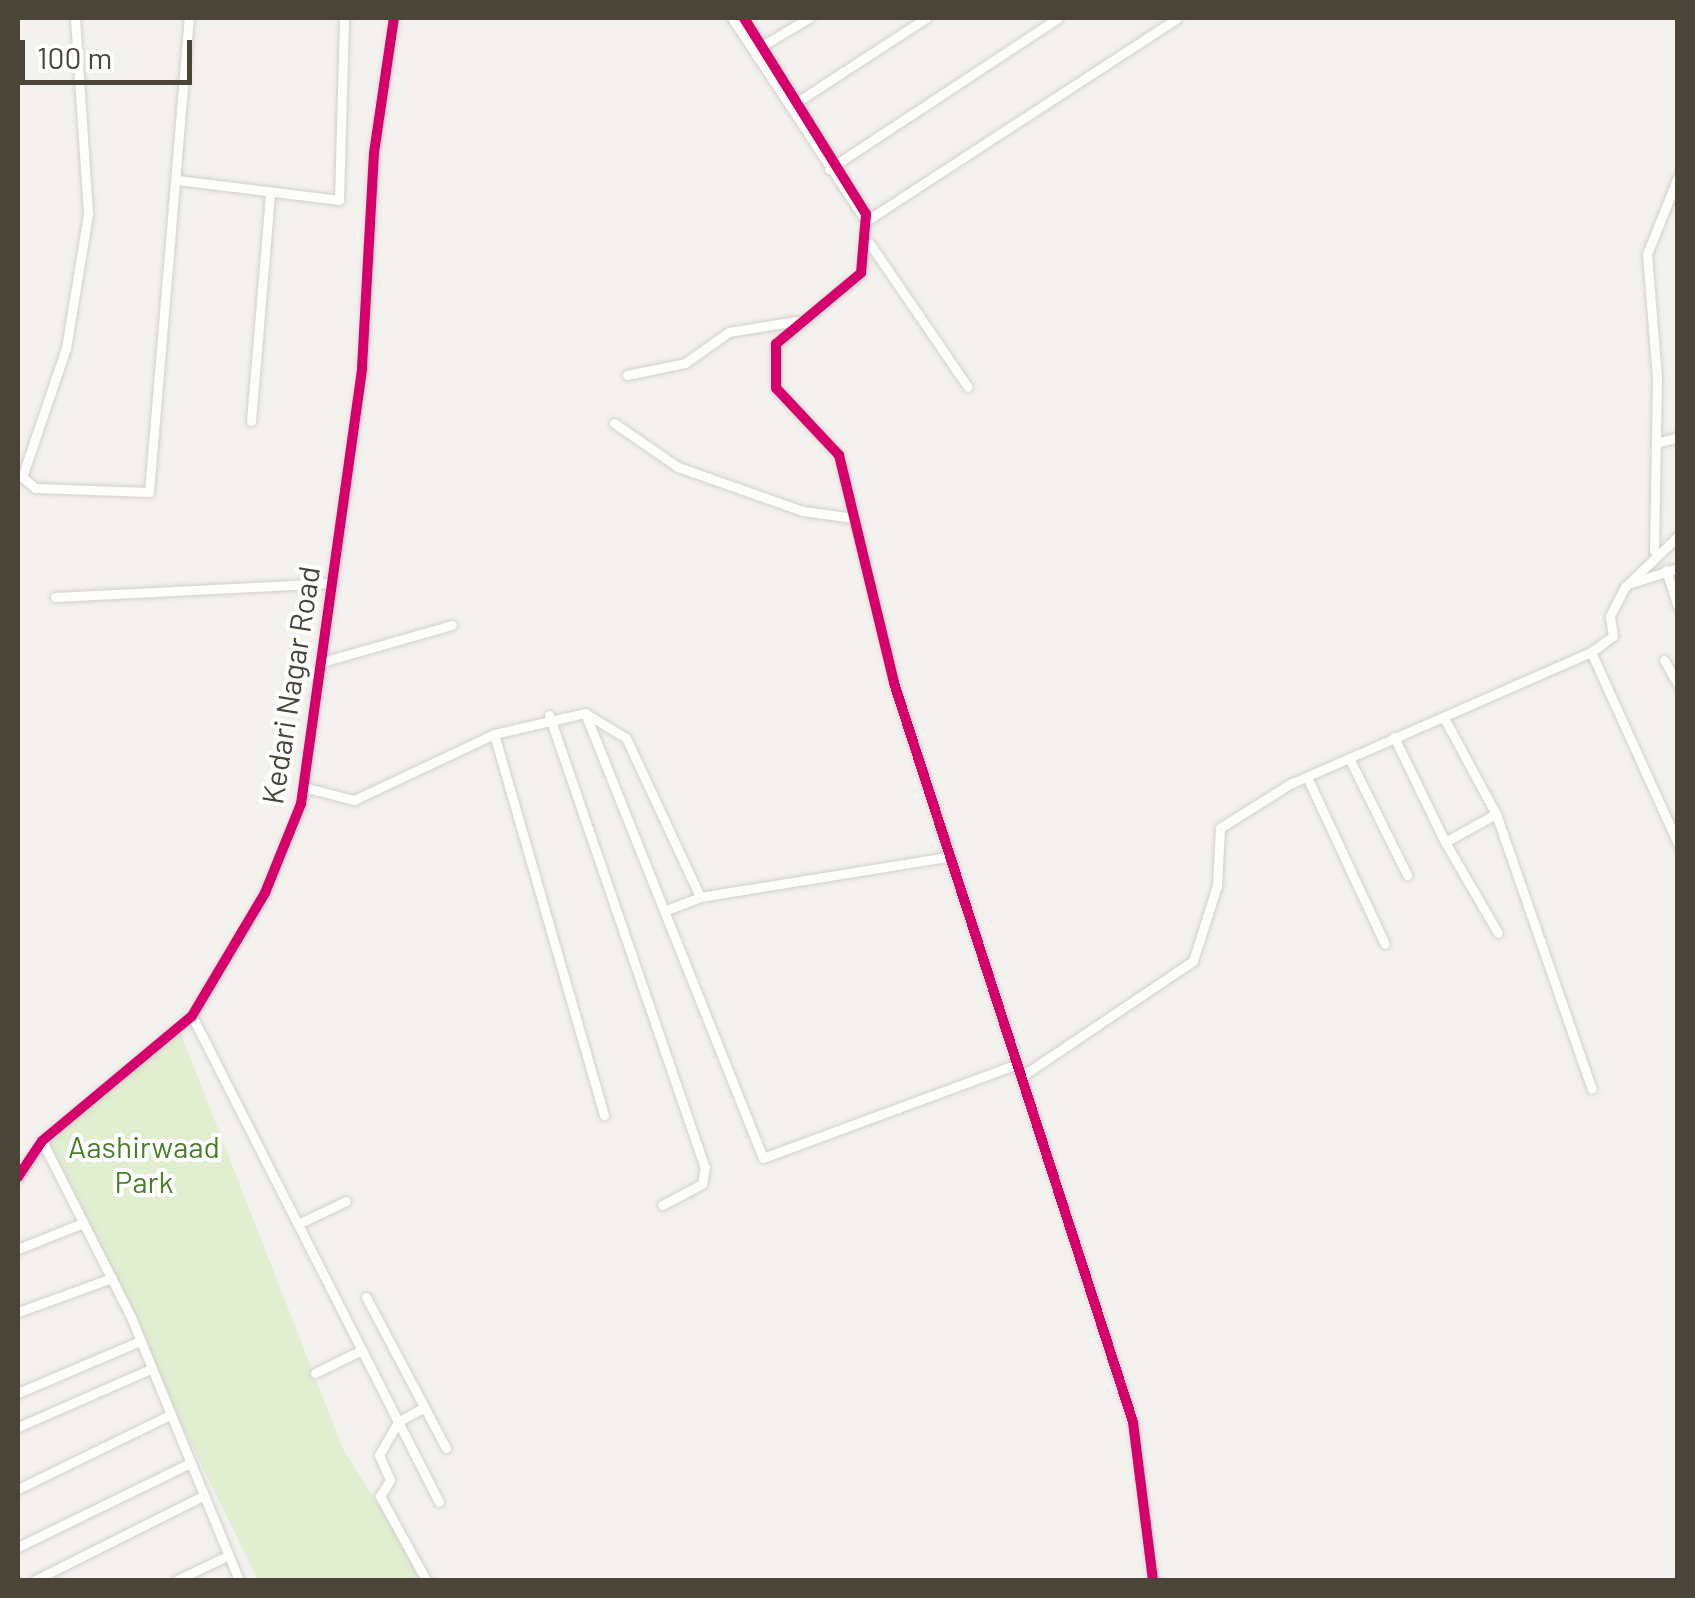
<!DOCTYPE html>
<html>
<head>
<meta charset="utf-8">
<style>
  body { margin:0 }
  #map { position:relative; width:1695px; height:1598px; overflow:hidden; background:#f4f2ee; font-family:Barlow,sans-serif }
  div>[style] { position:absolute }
  .green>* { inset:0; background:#e1eecf }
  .roads { filter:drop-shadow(0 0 2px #d2d0cb) drop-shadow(0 0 2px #d2d0cb) }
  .minor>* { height:9px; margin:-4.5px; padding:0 4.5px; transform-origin:4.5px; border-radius:4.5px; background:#fdfdfc }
  .cycleway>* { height:10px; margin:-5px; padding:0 5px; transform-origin:5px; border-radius:5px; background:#d6006c }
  span { translate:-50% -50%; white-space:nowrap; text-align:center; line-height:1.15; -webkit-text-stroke:8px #fff; paint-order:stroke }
  .street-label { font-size:30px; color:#4b4439 }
  .park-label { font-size:30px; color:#4a7f2a }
  .frame { position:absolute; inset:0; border:20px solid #4b4439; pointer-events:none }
  .scale { position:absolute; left:20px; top:40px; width:172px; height:45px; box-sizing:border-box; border:5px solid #4b4439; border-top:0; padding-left:12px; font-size:30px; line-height:35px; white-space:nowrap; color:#4b4439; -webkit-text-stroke:8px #fff; paint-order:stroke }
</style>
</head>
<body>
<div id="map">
  <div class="green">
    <i style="clip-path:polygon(179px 1029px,343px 1449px,425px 1580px,258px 1580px,42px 1141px)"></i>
  </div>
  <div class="roads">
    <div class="minor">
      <i style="left:75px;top:18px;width:196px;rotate:86.2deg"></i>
      <i style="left:88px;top:214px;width:136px;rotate:99.3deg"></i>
      <i style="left:66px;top:348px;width:136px;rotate:108.8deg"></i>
      <i style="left:22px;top:477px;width:17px;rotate:40deg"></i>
      <i style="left:35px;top:488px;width:114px;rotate:2deg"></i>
      <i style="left:149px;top:492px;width:476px;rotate:-85.2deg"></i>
      <i style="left:732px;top:18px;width:243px;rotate:56.6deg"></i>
      <i style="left:744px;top:18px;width:231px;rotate:58.1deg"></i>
      <i style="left:866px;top:214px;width:59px;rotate:94.8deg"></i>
      <i style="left:861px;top:273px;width:111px;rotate:140.1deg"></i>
      <i style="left:776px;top:344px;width:44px;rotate:90deg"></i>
      <i style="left:776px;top:388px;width:92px;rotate:46.8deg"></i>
      <i style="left:839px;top:455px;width:235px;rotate:76.4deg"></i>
      <i style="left:894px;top:683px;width:777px;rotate:72.08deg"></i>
      <i style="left:1133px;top:1422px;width:159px;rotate:82.8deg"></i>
      <i style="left:760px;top:47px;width:57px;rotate:-30.6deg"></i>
      <i style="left:794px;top:104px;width:158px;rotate:-33.1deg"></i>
      <i style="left:829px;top:169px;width:274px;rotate:-33.4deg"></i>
      <i style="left:178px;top:180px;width:162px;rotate:7.1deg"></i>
      <i style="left:339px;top:200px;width:182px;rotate:-88.4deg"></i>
      <i style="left:866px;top:221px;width:371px;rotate:-33.1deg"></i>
      <i style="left:870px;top:244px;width:173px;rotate:55.6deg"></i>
      <i style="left:627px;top:375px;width:59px;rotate:-11.7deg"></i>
      <i style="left:685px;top:363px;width:54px;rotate:-35.2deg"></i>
      <i style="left:729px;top:332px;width:68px;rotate:-9.3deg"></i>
      <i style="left:251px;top:421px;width:227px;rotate:-85.2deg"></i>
      <i style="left:614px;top:423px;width:78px;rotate:34.5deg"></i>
      <i style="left:678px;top:467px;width:133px;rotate:19.4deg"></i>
      <i style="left:803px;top:511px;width:51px;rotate:7.8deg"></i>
      <i style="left:1656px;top:443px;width:23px;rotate:-15deg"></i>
      <i style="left:1654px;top:551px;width:173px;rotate:-89deg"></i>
      <i style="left:1657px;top:378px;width:124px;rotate:-94.6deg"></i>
      <i style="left:1647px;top:254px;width:83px;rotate:-68.1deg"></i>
      <i style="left:1666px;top:570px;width:38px;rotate:72deg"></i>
      <i style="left:1631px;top:583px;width:49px;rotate:-17.7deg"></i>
      <i style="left:55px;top:597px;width:278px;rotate:-2.9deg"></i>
      <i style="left:1591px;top:652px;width:211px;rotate:65.6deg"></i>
      <i style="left:1664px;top:660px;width:28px;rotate:60deg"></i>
      <i style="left:322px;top:662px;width:135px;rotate:-15.9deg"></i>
      <i style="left:585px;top:713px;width:479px;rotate:68.2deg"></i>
      <i style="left:763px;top:1158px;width:271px;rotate:-20.3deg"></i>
      <i style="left:549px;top:715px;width:478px;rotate:71deg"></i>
      <i style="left:705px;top:1167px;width:17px;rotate:100deg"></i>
      <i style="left:702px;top:1184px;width:45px;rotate:152.3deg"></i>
      <i style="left:1444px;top:718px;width:109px;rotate:61.6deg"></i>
      <i style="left:1496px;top:814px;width:291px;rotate:70.8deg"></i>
      <i style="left:494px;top:734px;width:397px;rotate:73.9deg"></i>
      <i style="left:1394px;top:737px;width:117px;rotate:64.1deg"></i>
      <i style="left:1445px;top:842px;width:58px;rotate:-28.8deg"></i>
      <i style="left:1349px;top:758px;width:131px;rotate:63.6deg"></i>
      <i style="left:1307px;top:777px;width:184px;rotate:65deg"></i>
      <i style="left:303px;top:787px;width:53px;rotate:14.3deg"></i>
      <i style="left:354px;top:800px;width:155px;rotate:-25.2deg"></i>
      <i style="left:494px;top:734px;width:93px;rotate:-13deg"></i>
      <i style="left:585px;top:713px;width:48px;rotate:31.4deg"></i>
      <i style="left:626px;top:738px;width:175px;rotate:65deg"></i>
      <i style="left:700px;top:897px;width:251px;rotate:-9.2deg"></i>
      <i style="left:1445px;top:842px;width:105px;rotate:59.8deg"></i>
      <i style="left:664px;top:911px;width:39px;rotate:-21deg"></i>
      <i style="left:192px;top:1016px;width:545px;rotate:63.06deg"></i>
      <i style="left:1022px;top:1076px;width:206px;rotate:-33.9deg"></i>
      <i style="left:1193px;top:961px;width:79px;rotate:-72.3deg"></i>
      <i style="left:1217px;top:886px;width:58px;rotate:-87deg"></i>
      <i style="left:1220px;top:828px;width:83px;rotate:-32.2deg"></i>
      <i style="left:1290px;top:784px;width:329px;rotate:-23.7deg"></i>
      <i style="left:1591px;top:652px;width:27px;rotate:-36deg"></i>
      <i style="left:1613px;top:636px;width:20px;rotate:-99deg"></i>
      <i style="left:1610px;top:616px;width:33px;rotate:-63deg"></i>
      <i style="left:1625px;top:587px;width:74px;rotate:-43.9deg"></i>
      <i style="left:42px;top:1141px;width:197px;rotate:63.2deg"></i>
      <i style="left:131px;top:1317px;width:284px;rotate:67.7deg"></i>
      <i style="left:18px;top:1177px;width:43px;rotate:-56.3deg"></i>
      <i style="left:42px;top:1141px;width:195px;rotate:-39.8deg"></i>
      <i style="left:192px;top:1016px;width:143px;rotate:-59.3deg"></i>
      <i style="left:265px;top:893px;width:96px;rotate:-68deg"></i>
      <i style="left:301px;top:804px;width:440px;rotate:-82deg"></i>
      <i style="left:362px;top:368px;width:215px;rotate:-86.8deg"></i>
      <i style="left:374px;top:153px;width:136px;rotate:-81.6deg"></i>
      <i style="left:298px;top:1224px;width:53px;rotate:-25.6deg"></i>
      <i style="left:18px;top:1249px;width:70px;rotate:-21.8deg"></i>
      <i style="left:366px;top:1297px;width:171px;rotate:62.1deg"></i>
      <i style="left:18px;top:1312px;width:100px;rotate:-19.9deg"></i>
      <i style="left:315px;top:1373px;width:52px;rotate:-26.1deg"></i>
      <i style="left:18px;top:1393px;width:133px;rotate:-23.1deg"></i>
      <i style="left:421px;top:1409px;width:26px;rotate:151deg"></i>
      <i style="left:398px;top:1422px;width:38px;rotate:120deg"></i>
      <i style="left:379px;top:1455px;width:27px;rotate:66deg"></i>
      <i style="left:390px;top:1480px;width:19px;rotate:122deg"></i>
      <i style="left:380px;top:1496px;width:96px;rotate:61.3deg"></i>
      <i style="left:18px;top:1427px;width:145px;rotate:-23.6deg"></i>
      <i style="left:18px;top:1489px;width:167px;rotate:-26deg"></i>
      <i style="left:18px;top:1547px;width:189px;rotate:-26deg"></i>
      <i style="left:35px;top:1580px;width:186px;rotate:-26.6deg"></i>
      <i style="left:177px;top:1580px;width:55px;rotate:-25.6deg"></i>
    </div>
  </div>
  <div class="cycleway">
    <i style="left:744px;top:18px;width:231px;rotate:58.1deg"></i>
    <i style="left:866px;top:214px;width:59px;rotate:94.8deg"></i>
    <i style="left:861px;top:273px;width:111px;rotate:140.1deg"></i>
    <i style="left:776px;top:344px;width:44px;rotate:90deg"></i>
    <i style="left:776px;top:388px;width:92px;rotate:46.8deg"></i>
    <i style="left:839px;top:455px;width:235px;rotate:76.4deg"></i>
    <i style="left:894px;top:683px;width:777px;rotate:72.08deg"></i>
    <i style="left:1133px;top:1422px;width:159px;rotate:82.8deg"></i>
    <i style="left:18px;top:1177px;width:43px;rotate:-56.3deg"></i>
    <i style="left:42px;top:1141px;width:195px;rotate:-39.8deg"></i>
    <i style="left:192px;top:1016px;width:143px;rotate:-59.3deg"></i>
    <i style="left:265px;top:893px;width:96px;rotate:-68deg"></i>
    <i style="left:301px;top:804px;width:440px;rotate:-82deg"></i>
    <i style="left:362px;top:368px;width:215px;rotate:-86.8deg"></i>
    <i style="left:374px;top:153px;width:136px;rotate:-81.6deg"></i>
  </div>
  <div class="street-label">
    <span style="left:290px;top:685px;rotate:-81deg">Kedari Nagar Road</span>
  </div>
  <div class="park-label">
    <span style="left:144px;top:1163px">Aashirwaad<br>Park</span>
  </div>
  <div class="frame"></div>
  <div class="scale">100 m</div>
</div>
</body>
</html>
